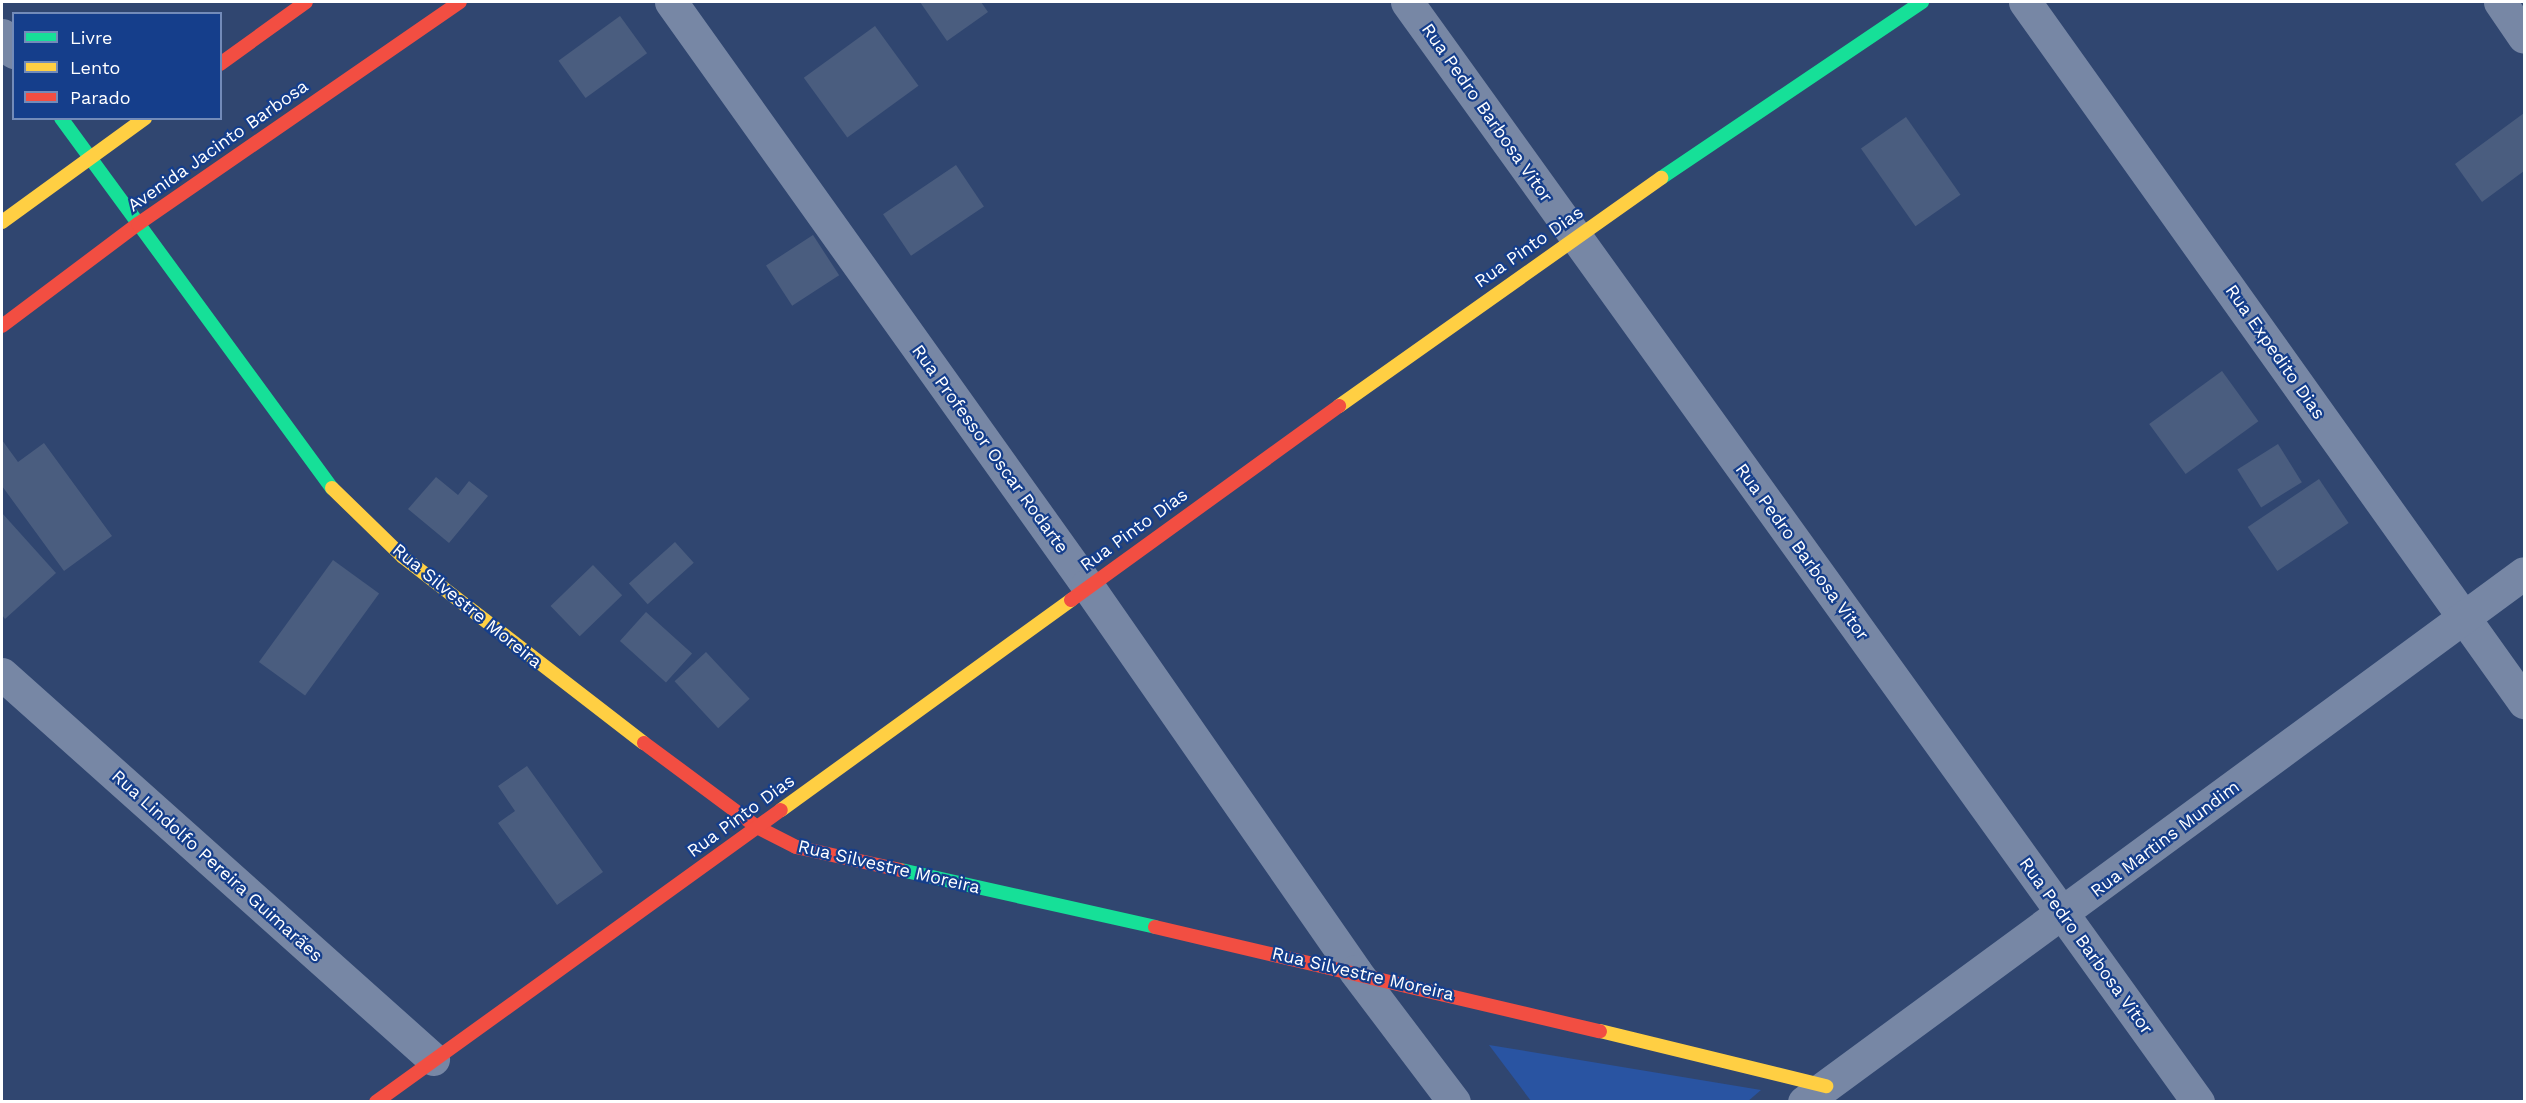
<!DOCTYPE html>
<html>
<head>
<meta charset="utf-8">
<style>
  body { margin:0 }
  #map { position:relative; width:2526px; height:1103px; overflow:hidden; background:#304670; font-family:"Work Sans",sans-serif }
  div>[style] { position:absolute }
  .green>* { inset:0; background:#2954a2 }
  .building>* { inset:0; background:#4a5d7f; transform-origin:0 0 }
  .street>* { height:33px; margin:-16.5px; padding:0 16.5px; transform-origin:16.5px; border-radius:16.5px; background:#7787a5 }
  .fast>* { height:14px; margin:-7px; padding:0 7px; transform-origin:7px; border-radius:7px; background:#16e098 }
  .slow>* { height:14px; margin:-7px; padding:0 7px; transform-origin:7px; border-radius:7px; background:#ffcf43 }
  .jam>* { height:14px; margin:-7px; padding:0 7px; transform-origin:7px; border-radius:7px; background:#f24e42 }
  span { translate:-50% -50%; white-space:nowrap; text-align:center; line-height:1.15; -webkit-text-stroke:4.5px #153e8b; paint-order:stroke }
  .street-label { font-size:18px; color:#fff }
  .frame { position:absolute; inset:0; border:3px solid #fff; pointer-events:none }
  .legend { position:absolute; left:12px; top:12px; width:210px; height:108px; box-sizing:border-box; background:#153e8b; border:2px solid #738bb9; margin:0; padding:8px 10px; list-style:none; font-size:18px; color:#fff }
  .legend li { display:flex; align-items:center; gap:12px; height:30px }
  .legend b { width:30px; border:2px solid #738bb9 }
</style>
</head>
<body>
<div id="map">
  <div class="green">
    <i style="clip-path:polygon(1489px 1045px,1761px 1090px,1747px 1102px,1531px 1101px)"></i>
  </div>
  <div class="building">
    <i style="clip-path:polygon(920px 2px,981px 2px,988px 12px,947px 41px)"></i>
    <i style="left:620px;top:16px;width:46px;height:76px;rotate:54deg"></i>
    <i style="left:875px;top:26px;width:74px;height:88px;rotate:54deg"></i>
    <i style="clip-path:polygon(2524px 113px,2524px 171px,2482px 202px,2455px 164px)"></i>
    <i style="left:1906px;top:117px;width:95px;height:55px;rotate:55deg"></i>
    <i style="left:956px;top:165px;width:50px;height:88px;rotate:56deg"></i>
    <i style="left:813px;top:235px;width:48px;height:56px;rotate:57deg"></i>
    <i style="left:2222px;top:371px;width:62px;height:90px;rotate:54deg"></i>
    <i style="clip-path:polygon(2px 440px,18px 462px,44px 443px,112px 536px,64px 571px,2px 486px)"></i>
    <i style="left:2278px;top:444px;width:45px;height:48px;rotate:58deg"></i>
    <i style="clip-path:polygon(436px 477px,458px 495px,469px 481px,488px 496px,449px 543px,408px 509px)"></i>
    <i style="left:2319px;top:479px;width:53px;height:86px;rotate:56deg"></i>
    <i style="clip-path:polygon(2px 513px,56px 573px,5px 619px,2px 615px)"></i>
    <i style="left:675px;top:542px;width:28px;height:62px;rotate:48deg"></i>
    <i style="left:333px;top:560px;width:57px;height:126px;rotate:36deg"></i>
    <i style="left:593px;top:565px;width:42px;height:59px;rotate:46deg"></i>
    <i style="left:646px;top:612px;width:62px;height:39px;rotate:42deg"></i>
    <i style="left:706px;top:652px;width:64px;height:43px;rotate:47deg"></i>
    <i style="clip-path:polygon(527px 766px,603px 872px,557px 905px,498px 823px,515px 811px,498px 786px)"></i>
  </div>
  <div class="street">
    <i style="left:671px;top:2px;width:716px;rotate:54.49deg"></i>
    <i style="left:1087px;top:585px;width:470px;rotate:55.2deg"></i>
    <i style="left:1355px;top:971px;width:164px;rotate:52.9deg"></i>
    <i style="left:1407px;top:2px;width:1355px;rotate:54.28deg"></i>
    <i style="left:2025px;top:2px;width:860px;rotate:54.52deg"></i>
    <i style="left:2500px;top:2px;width:42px;rotate:55.6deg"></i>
    <i style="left:2px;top:35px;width:21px;rotate:55deg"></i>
    <i style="left:2px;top:674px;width:578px;rotate:41.77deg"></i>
    <i style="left:1804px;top:1102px;width:893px;rotate:-36.31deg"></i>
  </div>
  <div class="fast">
    <i style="left:61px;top:118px;width:459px;rotate:53.8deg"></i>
    <i style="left:1661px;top:178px;width:315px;rotate:-34deg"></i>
    <i style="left:901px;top:870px;width:260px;rotate:12.6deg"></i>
  </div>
  <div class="slow">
    <i style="left:2px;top:222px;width:177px;rotate:-36deg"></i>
    <i style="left:1339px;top:406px;width:395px;rotate:-35.3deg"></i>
    <i style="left:332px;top:488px;width:99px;rotate:44.2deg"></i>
    <i style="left:403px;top:557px;width:304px;rotate:37.7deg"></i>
    <i style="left:781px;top:810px;width:358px;rotate:-35.9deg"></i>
    <i style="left:1600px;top:1031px;width:233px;rotate:13.7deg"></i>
  </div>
  <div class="jam">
    <i style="left:220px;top:64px;width:106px;rotate:-35.8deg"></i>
    <i style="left:2px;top:326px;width:170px;rotate:-36.9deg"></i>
    <i style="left:138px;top:224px;width:391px;rotate:-34.6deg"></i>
    <i style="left:1071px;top:600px;width:331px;rotate:-35.9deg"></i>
    <i style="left:644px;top:743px;width:141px;rotate:36.6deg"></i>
    <i style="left:757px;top:827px;width:44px;rotate:27.1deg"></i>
    <i style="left:796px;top:847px;width:107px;rotate:12.4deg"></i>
    <i style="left:1155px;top:927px;width:457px;rotate:13.2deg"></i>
    <i style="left:376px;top:1102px;width:499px;rotate:-35.8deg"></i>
  </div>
  <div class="street-label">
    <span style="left:1487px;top:113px;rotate:55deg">Rua Pedro Barbosa Vitor</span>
    <span style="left:218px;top:146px;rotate:-35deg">Avenida Jacinto Barbosa</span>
    <span style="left:1529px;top:247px;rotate:-35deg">Rua Pinto Dias</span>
    <span style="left:2275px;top:352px;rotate:55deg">Rua Expedito Dias</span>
    <span style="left:990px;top:449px;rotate:54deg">Rua Professor Oscar Rodarte</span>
    <span style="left:1134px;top:530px;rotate:-36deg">Rua Pinto Dias</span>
    <span style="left:1802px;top:552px;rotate:54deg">Rua Pedro Barbosa Vitor</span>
    <span style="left:467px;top:606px;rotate:39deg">Rua Silvestre Moreira</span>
    <span style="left:741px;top:816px;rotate:-36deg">Rua Pinto Dias</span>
    <span style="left:2165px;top:839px;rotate:-37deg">Rua Martins Mundim</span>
    <span style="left:217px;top:866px;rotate:42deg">Rua Lindolfo Pereira Guimarães</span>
    <span style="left:889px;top:867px;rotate:13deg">Rua Silvestre Moreira</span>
    <span style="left:2086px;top:946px;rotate:54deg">Rua Pedro Barbosa Vitor</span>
    <span style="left:1363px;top:974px;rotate:13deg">Rua Silvestre Moreira</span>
  </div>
  <div class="frame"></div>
  <ul class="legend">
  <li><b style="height:8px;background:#16e098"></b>Livre</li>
  <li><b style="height:8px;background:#ffcf43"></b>Lento</li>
  <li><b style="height:8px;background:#f24e42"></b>Parado</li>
  </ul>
</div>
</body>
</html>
